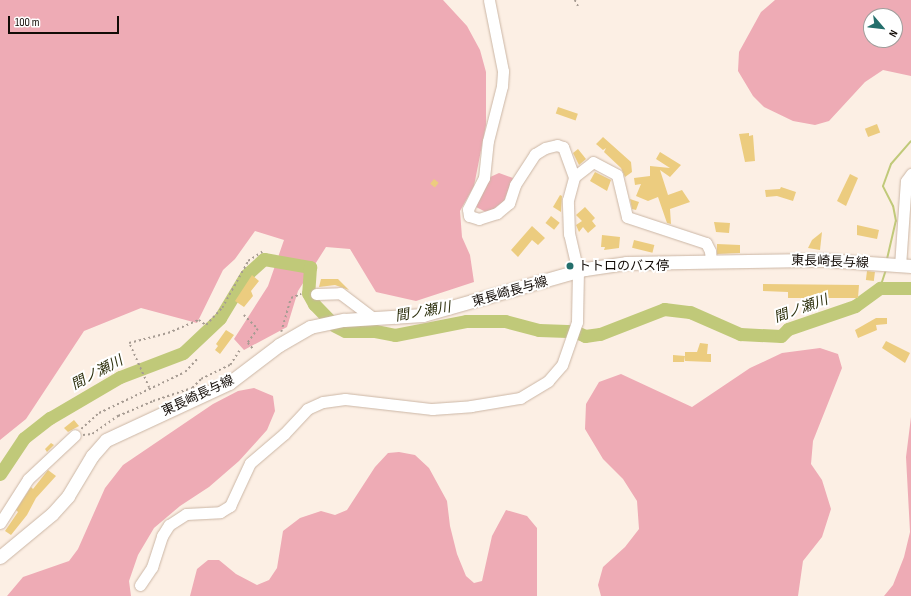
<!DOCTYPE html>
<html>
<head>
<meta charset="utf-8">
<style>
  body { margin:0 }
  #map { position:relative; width:911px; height:596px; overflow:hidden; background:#fcefe4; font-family:"Sofia Sans Condensed","Noto Sans JP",sans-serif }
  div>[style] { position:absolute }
  .green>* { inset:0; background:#eeabb5 }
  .stream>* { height:2px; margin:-1px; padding:0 1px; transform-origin:1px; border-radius:1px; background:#c0c979 }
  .river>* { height:13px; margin:-6.5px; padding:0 6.5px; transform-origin:6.5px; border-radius:6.5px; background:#c0c979 }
  .building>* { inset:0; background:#eccc7f; transform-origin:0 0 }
  .path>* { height:1.5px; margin-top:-0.75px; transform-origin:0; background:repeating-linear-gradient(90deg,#a79c93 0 2px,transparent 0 5px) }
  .roads { filter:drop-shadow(0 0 1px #cbb6a5) drop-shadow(0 0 1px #cbb6a5) }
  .minor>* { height:11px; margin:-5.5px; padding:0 5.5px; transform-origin:5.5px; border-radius:5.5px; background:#fff }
  .major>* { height:13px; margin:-6.5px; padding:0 6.5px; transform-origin:6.5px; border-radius:6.5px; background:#fff }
  .dots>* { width:11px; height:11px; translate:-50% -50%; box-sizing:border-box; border:2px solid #fff; border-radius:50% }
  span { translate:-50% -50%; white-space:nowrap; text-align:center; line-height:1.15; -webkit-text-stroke:4px #fff; paint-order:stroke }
  .street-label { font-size:13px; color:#120b06 }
  .poi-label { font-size:13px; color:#120b06 }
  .left { translate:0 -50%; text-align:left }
  .water-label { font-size:14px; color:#2d300d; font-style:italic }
  .north { position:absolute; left:863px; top:8px; width:40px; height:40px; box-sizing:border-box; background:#fff; border:1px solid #a09d9b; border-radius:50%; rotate:118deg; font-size:11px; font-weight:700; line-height:16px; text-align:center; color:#120b06 }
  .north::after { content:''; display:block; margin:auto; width:14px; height:18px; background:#246f6c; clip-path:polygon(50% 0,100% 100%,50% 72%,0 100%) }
  .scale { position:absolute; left:8px; top:16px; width:111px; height:18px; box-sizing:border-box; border:2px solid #120b06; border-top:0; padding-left:5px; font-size:12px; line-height:14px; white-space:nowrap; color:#120b06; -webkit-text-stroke:3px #fff; paint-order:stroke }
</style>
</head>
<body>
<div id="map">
  <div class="green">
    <i style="clip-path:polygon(0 0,443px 0,467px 26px,480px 50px,486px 72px,486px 125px,474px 186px,460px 211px,462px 237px,470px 255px,474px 282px,416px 301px,376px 292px,350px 249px,326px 247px,298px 291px,287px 327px,244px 350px,234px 339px,268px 286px,284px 240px,255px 231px,235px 259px,223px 270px,197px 323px,141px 308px,84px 331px,26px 419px,0 440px)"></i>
    <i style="clip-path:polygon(evenodd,775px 0,911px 0,911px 76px,883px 70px,865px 82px,829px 121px,815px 125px,793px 121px,764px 107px,753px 96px,738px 71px,739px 52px,761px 12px,775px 0,871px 16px,895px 16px,895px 40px,871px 40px,871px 16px)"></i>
    <i style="clip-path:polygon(499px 173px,513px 178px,504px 201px,488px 213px,476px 207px,488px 178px)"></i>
    <i style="clip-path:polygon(820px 348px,838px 354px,842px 368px,813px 441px,811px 464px,822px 480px,831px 509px,822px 537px,803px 561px,798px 596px,601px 596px,598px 585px,603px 567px,625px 547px,639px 529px,637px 501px,623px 479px,603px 459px,585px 429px,586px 404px,599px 382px,621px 374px,692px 407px,750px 368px,782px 353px)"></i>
    <i style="clip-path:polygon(254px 388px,273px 396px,275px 411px,267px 430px,239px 461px,209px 487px,180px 506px,154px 528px,138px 555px,129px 581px,131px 596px,7px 596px,23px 577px,69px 561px,78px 549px,105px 488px,123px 465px,213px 404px,238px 391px)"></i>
    <i style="clip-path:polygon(911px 417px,911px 596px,884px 596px,893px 585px,904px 557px,910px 532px,906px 457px)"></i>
    <i style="clip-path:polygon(399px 452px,415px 455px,429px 468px,447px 501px,450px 526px,457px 554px,466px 576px,474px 583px,482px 581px,492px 536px,506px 510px,527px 516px,537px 528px,537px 596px,190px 596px,197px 569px,208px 560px,219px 560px,236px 574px,257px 585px,269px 580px,277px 568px,283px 531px,300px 518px,321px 511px,335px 515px,347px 510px,375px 467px,388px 453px)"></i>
  </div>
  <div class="stream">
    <i style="left:887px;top:259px;width:39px;rotate:-77deg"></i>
    <i style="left:896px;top:221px;width:15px;rotate:-101deg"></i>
    <i style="left:893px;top:206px;width:22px;rotate:-117deg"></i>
    <i style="left:883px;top:186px;width:23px;rotate:-70deg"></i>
    <i style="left:891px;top:164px;width:30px;rotate:-49deg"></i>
    <i style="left:880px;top:288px;width:20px;rotate:-72deg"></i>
  </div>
  <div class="river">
    <i style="left:0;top:474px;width:43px;rotate:-56.3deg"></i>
    <i style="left:24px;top:438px;width:33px;rotate:-38deg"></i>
    <i style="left:50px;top:418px;width:81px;rotate:-30.4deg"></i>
    <i style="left:120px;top:377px;width:67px;rotate:-20.9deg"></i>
    <i style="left:183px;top:353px;width:51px;rotate:-43.4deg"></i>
    <i style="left:220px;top:318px;width:50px;rotate:-58.8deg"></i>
    <i style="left:246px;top:275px;width:24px;rotate:-42deg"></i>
    <i style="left:264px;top:259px;width:47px;rotate:9.9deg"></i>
    <i style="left:310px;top:267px;width:26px;rotate:94deg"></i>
    <i style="left:308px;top:293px;width:13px;rotate:61deg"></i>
    <i style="left:314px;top:304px;width:30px;rotate:46deg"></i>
    <i style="left:335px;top:326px;width:11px;rotate:27deg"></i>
    <i style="left:345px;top:331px;width:30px"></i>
    <i style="left:375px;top:331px;width:20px;rotate:11deg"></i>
    <i style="left:395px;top:335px;width:72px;rotate:-11.2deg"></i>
    <i style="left:466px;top:321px;width:39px"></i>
    <i style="left:505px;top:321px;width:35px;rotate:15deg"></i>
    <i style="left:539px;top:330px;width:35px;rotate:2deg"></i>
    <i style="left:574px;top:331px;width:12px;rotate:24deg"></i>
    <i style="left:585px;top:336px;width:15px;rotate:-8deg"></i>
    <i style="left:600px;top:334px;width:69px;rotate:-21.3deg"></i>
    <i style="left:664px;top:309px;width:26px;rotate:7deg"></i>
    <i style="left:690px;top:312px;width:55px;rotate:23.7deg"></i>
    <i style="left:740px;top:334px;width:41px;rotate:2.8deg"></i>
    <i style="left:781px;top:336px;width:10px;rotate:-45deg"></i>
    <i style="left:788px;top:329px;width:71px;rotate:-18.9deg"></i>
    <i style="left:855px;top:306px;width:31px;rotate:-36deg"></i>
    <i style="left:880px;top:288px;width:31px"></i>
  </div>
  <div class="building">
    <i style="left:558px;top:107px;width:21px;height:7px;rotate:19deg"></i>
    <i style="left:877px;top:124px;width:9px;height:13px;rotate:69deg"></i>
    <i style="clip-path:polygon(749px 133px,749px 136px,753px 135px,755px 161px,745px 162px,739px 134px)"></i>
    <i style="clip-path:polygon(603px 137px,631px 162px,632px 172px,625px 177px,621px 168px,604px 152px,606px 148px,603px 150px,596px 144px)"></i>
    <i style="clip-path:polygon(578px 149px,586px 159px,579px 165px,573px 153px)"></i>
    <i style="clip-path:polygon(660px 152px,681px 165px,670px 177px,660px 170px,668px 195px,682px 190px,690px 202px,670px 209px,671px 224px,667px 223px,658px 197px,648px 201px,636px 196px,641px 184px,635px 185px,634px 178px,650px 176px,650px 166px,670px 168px,656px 159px)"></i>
    <i style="clip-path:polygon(595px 172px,611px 180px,607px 191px,590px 181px)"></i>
    <i style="clip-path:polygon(850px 174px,858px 178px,846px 206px,837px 201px)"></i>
    <i style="left:434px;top:179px;width:6px;height:6px;rotate:39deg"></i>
    <i style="clip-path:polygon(781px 187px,796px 192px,793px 201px,777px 196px,766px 197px,765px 190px,780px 189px)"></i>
    <i style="clip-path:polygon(560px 195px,562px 196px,561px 212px,553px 207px)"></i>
    <i style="clip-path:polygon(630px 199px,639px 202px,636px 210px,632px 209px)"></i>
    <i style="clip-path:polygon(585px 207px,595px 218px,592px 221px,596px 226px,588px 233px,583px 227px,579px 232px,576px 225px,582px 221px,576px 215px)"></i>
    <i style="left:551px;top:216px;width:11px;height:9px;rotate:38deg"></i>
    <i style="clip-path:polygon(714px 222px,730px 223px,729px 233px,716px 232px)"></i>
    <i style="clip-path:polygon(857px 225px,879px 230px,877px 239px,857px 235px)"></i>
    <i style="clip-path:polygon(532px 226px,545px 238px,538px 245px,532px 240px,518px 257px,511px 250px)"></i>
    <i style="clip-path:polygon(822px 232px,820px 250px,808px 248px,812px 240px)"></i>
    <i style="clip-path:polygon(602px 235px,620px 237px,619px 248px,604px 250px,605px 247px,601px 247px)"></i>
    <i style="left:634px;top:240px;width:21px;height:8px;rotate:14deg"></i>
    <i style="clip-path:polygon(717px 244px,740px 245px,740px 253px,717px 254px)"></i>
    <i style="left:867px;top:271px;width:8px;height:9px;rotate:7deg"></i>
    <i style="clip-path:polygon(252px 275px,259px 281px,251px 291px,253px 296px,244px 307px,235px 301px)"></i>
    <i style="clip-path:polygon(321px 279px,338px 279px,349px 290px,335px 285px,319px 287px)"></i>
    <i style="clip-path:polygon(763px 284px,859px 285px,858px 298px,788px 298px,788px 292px,763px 291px)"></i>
    <i style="clip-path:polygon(876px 318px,887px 318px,887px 324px,876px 325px,877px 330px,858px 338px,855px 330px)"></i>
    <i style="clip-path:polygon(226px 330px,234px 335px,220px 354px,215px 350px,218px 346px,216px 344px)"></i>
    <i style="clip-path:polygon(886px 341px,910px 353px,905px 363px,882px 348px)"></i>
    <i style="clip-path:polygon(700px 343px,708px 344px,707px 354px,711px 354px,711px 362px,685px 361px,685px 352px,697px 352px)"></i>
    <i style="clip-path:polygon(673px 355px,685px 356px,684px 362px,673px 362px)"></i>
    <i style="clip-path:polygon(74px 420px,79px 426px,68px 432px,64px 428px)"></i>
    <i style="clip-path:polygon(51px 443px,54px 445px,47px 452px,45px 449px)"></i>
    <i style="clip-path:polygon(48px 470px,56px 476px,36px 498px,27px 515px,11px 535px,5px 531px,18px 512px,16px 510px,31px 487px,33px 489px)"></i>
  </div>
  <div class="path">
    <i style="left:575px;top:0;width:7px;rotate:63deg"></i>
    <i style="left:244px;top:315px;width:20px;rotate:45deg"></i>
    <i style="left:258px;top:329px;width:17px;rotate:126deg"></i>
    <i style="left:248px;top:343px;width:9px;rotate:49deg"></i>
    <i style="left:281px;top:332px;width:35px;rotate:-74deg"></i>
    <i style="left:291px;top:298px;width:11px;rotate:-22deg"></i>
    <i style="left:149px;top:388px;width:49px;rotate:-114deg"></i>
    <i style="left:129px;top:343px;width:40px;rotate:-14.4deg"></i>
    <i style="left:168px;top:333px;width:34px;rotate:-23deg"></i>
    <i style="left:199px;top:320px;width:9px;rotate:36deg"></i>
    <i style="left:206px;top:325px;width:23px;rotate:-47deg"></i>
    <i style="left:222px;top:308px;width:54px;rotate:-61deg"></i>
    <i style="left:248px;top:261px;width:17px;rotate:-33deg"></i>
    <i style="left:81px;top:429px;width:24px;rotate:-42deg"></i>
    <i style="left:99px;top:413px;width:95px;rotate:-25.5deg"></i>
    <i style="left:185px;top:372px;width:19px;rotate:-47deg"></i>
    <i style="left:83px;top:435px;width:9px;rotate:-6deg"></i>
    <i style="left:92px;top:434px;width:32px;rotate:-35deg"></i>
    <i style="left:118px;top:416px;width:38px;rotate:-23deg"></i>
    <i style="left:153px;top:401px;width:41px;rotate:-18.4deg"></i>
    <i style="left:192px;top:388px;width:13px;rotate:-45deg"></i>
    <i style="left:201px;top:379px;width:32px;rotate:-26deg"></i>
    <i style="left:230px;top:365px;width:17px;rotate:-57deg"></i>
  </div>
  <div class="roads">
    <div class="minor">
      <i style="left:574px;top:177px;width:24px;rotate:-38deg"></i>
      <i style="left:593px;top:162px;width:27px;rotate:28deg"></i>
      <i style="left:617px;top:175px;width:43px;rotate:76.6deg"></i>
      <i style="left:627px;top:217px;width:83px;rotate:18.2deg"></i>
      <i style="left:706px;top:243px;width:9px;rotate:63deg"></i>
      <i style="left:710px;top:251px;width:10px;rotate:84deg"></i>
      <i style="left:900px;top:266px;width:85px;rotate:-86deg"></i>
      <i style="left:906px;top:181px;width:9px;rotate:-54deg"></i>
      <i style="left:316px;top:294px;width:24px;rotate:-2deg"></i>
      <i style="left:340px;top:293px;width:41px;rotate:37.1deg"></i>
      <i style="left:0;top:523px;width:52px;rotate:-57.5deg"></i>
      <i style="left:28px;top:479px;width:64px;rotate:-43.1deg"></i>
      <i style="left:140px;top:585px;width:22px;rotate:-56deg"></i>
      <i style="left:152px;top:567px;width:33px;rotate:-72deg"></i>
      <i style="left:162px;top:536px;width:13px;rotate:-58deg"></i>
      <i style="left:169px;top:525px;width:20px;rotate:-33deg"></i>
      <i style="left:186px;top:514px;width:34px;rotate:-3deg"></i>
      <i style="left:220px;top:512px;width:12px;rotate:-31deg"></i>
      <i style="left:230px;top:506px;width:47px;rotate:-65.1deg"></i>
      <i style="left:250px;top:463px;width:45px;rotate:-40.5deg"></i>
      <i style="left:284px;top:434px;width:34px;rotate:-47deg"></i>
      <i style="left:307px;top:409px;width:17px;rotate:-24deg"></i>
      <i style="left:323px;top:402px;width:22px;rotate:-8deg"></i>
      <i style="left:345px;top:399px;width:88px;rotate:6.6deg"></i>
      <i style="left:432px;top:409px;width:39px;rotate:-4deg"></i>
      <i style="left:471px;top:406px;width:50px;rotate:-9.3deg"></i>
      <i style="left:520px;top:398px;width:33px;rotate:-31deg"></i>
      <i style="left:548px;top:381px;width:21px;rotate:-49deg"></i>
      <i style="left:562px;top:365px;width:46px;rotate:-70.8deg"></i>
      <i style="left:577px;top:322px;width:50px;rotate:-88.9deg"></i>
      <i style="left:578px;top:272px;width:39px;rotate:-103deg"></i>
      <i style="left:569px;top:234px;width:34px;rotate:-92deg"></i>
      <i style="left:568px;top:200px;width:24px;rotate:-75deg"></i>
      <i style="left:574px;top:177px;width:32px;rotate:-110deg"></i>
      <i style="left:563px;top:147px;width:6px;rotate:-162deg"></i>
      <i style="left:557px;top:145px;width:12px;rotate:166deg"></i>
      <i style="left:545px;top:148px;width:12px;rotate:149deg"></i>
      <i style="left:535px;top:154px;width:37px;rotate:123deg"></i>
      <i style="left:515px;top:185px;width:19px;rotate:108deg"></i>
      <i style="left:509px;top:203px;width:16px;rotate:140deg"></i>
      <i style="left:497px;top:213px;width:19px;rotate:162deg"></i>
      <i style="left:479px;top:219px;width:10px;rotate:-163deg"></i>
      <i style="left:469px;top:216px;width:7px;rotate:-98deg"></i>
      <i style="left:468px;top:209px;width:35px;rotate:-63deg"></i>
      <i style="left:484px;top:178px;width:37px;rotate:-84deg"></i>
      <i style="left:488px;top:141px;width:57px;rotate:-75.7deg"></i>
      <i style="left:502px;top:86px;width:15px;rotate:-86deg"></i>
      <i style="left:503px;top:71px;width:72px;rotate:-101.2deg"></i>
    </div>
    <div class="major">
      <i style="left:0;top:557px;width:67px;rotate:-39.6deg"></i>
      <i style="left:52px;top:514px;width:24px;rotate:-48deg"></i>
      <i style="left:68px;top:496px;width:47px;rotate:-59deg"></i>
      <i style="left:92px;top:456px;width:21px;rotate:-49deg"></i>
      <i style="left:106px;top:440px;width:136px;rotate:-24.9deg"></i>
      <i style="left:229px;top:383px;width:63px;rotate:-37.2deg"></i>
      <i style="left:279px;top:345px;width:36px;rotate:-30deg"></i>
      <i style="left:310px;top:327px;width:35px;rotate:-12deg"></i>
      <i style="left:344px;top:320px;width:79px;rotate:-3.6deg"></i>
      <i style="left:423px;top:315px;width:168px;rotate:-15.9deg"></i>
      <i style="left:585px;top:269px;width:41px;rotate:-8.3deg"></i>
      <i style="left:626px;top:263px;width:200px;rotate:-0.9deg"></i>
      <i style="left:826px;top:260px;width:85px;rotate:4deg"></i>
    </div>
  </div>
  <div class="dots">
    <i style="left:570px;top:266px;background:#246f6c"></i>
  </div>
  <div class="street-label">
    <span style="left:830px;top:262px;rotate:2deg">東長崎長与線</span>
    <span style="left:510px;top:292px;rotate:-16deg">東長崎長与線</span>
    <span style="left:198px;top:396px;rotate:-25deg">東長崎長与線</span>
  </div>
  <div class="poi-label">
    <span class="left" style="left:578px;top:266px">トトロのバス停</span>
  </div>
  <div class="water-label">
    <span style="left:801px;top:309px;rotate:-20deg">間ノ瀬川</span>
    <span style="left:423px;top:312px;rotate:-10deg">間ノ瀬川</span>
    <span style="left:97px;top:373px;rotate:-28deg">間ノ瀬川</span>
  </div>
  <div class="north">N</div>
  <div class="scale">100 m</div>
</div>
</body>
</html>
